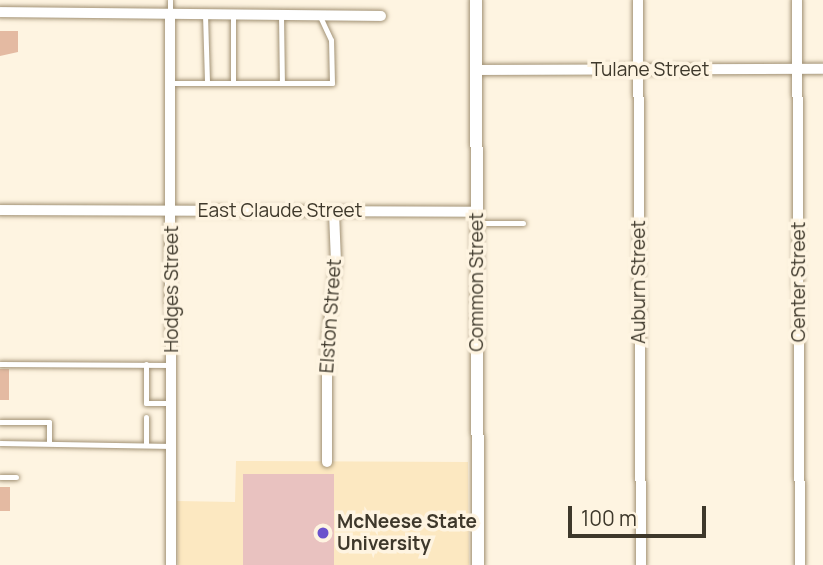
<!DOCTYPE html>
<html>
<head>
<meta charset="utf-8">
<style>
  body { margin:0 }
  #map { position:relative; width:823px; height:565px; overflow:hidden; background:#fef4e1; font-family:Manrope,sans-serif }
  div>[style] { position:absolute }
  .built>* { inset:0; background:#fce8c1 }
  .green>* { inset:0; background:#e9c2c0; transform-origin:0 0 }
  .building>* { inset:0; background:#e4baa2; transform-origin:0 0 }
  .roads { filter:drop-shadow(0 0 2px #a19174) drop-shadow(0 0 2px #a19174) }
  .service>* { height:5px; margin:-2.5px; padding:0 2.5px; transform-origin:2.5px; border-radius:2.5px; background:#fff }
  .minor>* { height:10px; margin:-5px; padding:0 5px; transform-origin:5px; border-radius:5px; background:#fff }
  .tertiary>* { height:12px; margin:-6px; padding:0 6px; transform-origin:6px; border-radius:6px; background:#fff }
  .dots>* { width:19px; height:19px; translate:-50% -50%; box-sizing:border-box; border:4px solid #fef4e1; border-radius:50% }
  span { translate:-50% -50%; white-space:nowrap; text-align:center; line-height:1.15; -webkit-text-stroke:7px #fef4e1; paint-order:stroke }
  .street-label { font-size:19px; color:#3e382b }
  .poi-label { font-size:19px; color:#3e382b; font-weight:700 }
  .left { translate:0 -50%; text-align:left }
  .scale { position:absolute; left:568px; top:506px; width:138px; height:32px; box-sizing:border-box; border:4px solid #3e382b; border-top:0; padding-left:9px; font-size:21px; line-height:24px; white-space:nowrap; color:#3e382b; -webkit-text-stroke:5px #fef4e1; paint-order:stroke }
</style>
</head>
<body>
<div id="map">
  <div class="built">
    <i style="clip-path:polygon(236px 461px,468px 462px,469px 565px,178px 565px,177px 501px,235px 502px)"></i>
  </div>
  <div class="green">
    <i style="left:334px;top:474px;width:91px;height:91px;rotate:90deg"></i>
  </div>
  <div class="building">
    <i style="clip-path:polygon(0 31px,18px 31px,18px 52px,0 56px)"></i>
    <i style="left:0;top:369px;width:9px;height:31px"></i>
    <i style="left:0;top:487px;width:10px;height:24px"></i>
  </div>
  <div class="roads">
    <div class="service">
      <i style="left:170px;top:0;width:14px;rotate:90deg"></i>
      <i style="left:205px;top:14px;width:69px;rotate:88.3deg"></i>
      <i style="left:207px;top:83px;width:125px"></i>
      <i style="left:332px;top:83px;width:43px;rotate:-91.3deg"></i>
      <i style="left:331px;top:40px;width:26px;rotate:-115deg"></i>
      <i style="left:233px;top:15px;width:68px;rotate:90deg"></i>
      <i style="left:281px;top:15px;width:68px;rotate:89.2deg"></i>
      <i style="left:171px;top:83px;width:36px"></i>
      <i style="left:477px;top:223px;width:46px"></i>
      <i style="left:0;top:364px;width:172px;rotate:0.3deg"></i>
      <i style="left:146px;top:364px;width:39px;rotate:90deg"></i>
      <i style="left:146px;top:403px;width:25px"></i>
      <i style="left:146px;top:417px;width:28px;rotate:90deg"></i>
      <i style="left:0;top:422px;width:49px"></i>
      <i style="left:49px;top:422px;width:21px;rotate:90deg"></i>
      <i style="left:0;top:443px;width:172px;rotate:1deg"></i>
      <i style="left:0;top:477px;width:16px"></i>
    </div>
    <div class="minor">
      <i style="left:638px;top:0;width:565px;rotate:89.7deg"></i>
      <i style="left:797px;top:0;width:565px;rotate:89.7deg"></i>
      <i style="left:0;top:12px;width:381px;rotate:0.6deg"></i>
      <i style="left:170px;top:14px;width:551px;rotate:89.9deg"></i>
      <i style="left:476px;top:70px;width:347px;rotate:-0.2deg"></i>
      <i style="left:0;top:210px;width:477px;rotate:0.2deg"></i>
      <i style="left:327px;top:462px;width:120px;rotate:-90deg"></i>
      <i style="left:327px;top:342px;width:81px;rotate:-83.6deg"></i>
      <i style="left:336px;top:262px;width:50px;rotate:-92.3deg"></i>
    </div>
    <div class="tertiary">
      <i style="left:476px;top:0;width:565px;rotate:89.8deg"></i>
    </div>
  </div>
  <div class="dots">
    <i style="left:323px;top:533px;background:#6a52cc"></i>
  </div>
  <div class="street-label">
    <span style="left:650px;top:70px">Tulane Street</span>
    <span style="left:280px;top:211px">East Claude Street</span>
    <span style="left:477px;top:282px;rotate:-90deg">Common Street</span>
    <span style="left:639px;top:282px;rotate:-90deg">Auburn Street</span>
    <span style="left:799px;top:282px;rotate:-90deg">Center Street</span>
    <span style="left:172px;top:289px;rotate:-90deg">Hodges Street</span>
    <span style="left:331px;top:316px;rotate:-86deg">Elston Street</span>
  </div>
  <div class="poi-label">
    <span class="left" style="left:337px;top:533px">McNeese State<br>University</span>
  </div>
  <div class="scale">100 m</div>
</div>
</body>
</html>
